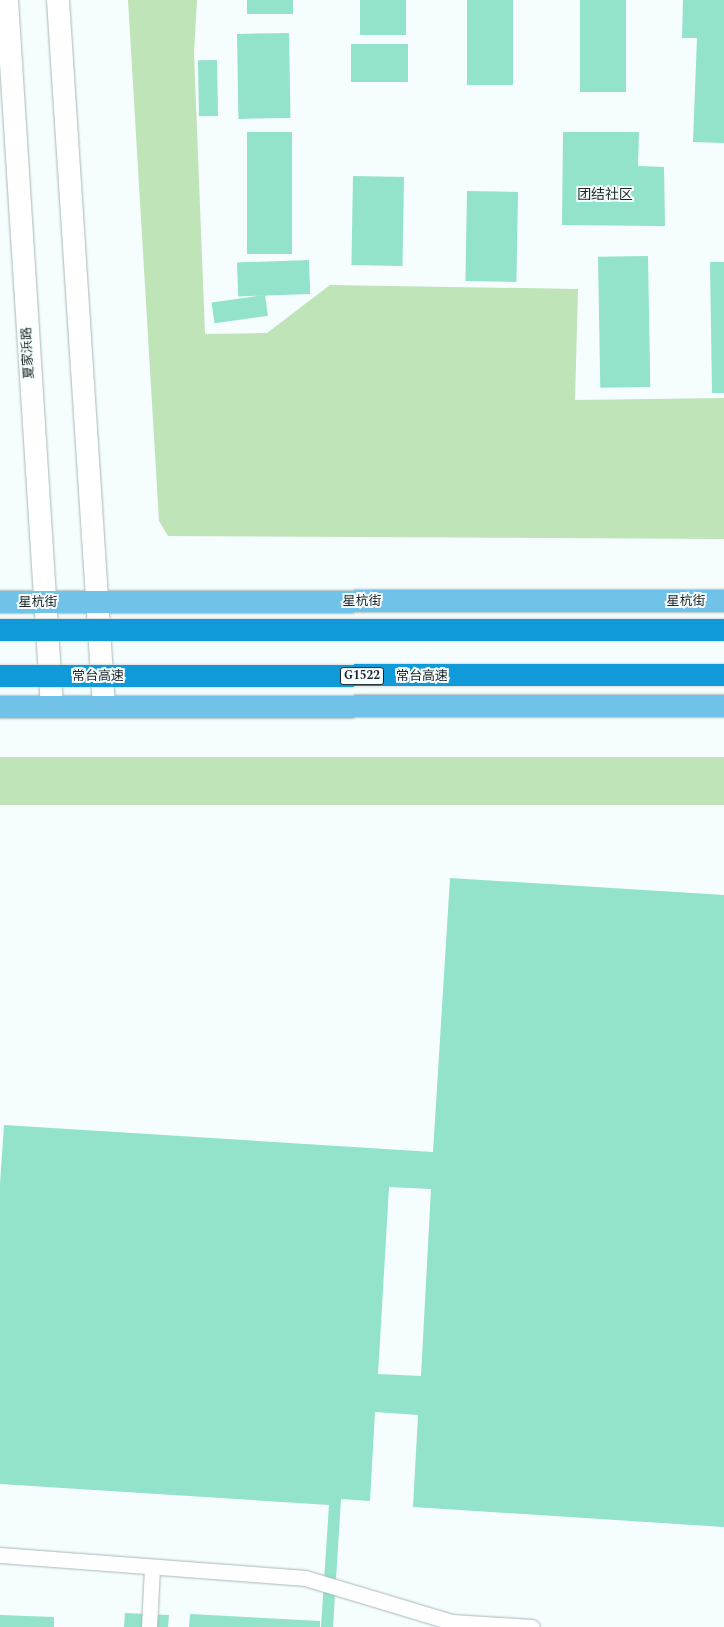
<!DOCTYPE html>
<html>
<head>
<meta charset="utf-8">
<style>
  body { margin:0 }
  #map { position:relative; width:724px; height:1627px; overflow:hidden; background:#f5fdfe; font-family:Spectral,"Noto Sans SC",serif }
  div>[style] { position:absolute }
  .green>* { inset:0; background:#bee4b7; transform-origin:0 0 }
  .building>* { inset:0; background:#93e2ca; transform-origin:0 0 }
  .roads { filter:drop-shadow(0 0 1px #a6b8bb) drop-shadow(0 0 1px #a6b8bb) }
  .lane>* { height:15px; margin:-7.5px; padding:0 7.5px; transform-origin:7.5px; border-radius:7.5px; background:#fff }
  .secondary>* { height:22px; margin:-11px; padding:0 11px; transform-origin:11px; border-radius:11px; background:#fff }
  .primary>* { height:22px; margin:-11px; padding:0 11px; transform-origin:11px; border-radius:11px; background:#70c2e9 }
  .bridges { filter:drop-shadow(0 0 1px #d6d8d8) drop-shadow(0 0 1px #d6d8d8) }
  .highway-bridge>* { height:22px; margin:-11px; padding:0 11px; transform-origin:11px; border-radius:11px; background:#109ada }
  span { translate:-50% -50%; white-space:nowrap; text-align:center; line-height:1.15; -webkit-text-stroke:4px #f5fdfe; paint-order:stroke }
  .shield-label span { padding:1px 3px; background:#f5fdfe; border:1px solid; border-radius:3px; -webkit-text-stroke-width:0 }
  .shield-label { font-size:12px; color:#1d2425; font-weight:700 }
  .street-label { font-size:13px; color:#1d2425 }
  .neighbourhood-label { font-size:14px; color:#1d2425 }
</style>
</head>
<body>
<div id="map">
  <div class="green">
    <i style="clip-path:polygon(128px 0,197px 0,194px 53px,205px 334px,267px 333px,330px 285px,578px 289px,575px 400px,724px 398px,724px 539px,168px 536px,159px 521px)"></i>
    <i style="left:724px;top:757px;width:48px;height:724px;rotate:90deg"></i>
  </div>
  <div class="building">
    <i style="left:247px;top:0;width:46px;height:14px"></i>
    <i style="left:360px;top:0;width:46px;height:35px"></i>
    <i style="left:467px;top:0;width:46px;height:85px"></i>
    <i style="left:580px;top:0;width:46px;height:92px"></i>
    <i style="clip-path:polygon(683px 0,724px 0,724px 143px,693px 142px,697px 38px,682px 38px)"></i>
    <i style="left:289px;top:33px;width:85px;height:52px;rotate:89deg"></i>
    <i style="left:351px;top:44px;width:57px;height:38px"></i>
    <i style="left:217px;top:60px;width:56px;height:19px;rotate:89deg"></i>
    <i style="left:247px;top:132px;width:45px;height:122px"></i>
    <i style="clip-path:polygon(563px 132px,639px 132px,638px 166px,664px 167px,665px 226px,562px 225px)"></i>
    <i style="left:353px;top:176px;width:51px;height:89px;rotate:1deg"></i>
    <i style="left:467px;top:191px;width:51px;height:90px;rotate:1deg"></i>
    <i style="left:648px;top:256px;width:131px;height:50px;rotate:89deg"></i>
    <i style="left:309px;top:260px;width:34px;height:72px;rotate:88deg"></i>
    <i style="clip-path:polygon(710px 262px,724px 262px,724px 393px,712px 393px)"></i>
    <i style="left:265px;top:295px;width:21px;height:54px;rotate:82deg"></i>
    <i style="clip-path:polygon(evenodd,450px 878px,724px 895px,724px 1527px,413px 1507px,418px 1415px,375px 1412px,370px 1501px,341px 1499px,333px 1627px,321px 1627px,329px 1505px,0 1484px,0 1184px,4px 1125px,433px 1152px,450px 878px,389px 1187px,431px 1189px,421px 1376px,378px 1374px,389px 1187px)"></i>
    <i style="clip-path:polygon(125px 1613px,169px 1615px,168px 1627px,124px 1627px)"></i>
    <i style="clip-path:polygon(190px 1614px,320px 1621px,320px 1627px,189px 1627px)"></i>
    <i style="clip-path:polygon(0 1615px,54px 1617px,54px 1627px,0 1627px)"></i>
  </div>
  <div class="roads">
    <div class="lane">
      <i style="left:0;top:1555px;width:306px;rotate:4.3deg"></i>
      <i style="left:305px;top:1578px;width:153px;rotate:16.7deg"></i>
      <i style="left:452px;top:1622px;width:80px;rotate:3.6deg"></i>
      <i style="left:149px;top:1627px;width:60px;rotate:-87.1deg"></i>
    </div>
    <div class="secondary">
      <i style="left:7px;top:0;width:708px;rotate:86.36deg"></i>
      <i style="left:58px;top:0;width:707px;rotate:86.27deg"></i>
    </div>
    <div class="primary">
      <i style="left:0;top:602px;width:724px;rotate:-0.08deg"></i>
      <i style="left:0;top:707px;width:724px;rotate:-0.08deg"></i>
    </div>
  </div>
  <div class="bridges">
    <div class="highway-bridge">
      <i style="left:0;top:630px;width:724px"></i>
      <i style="left:0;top:676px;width:724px;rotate:-0.08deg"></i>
    </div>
  </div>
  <div class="shield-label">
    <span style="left:362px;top:676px">G1522</span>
  </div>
  <div class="street-label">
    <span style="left:28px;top:353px;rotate:-93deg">夏家浜路</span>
    <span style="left:362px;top:601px">星杭街</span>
    <span style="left:686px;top:601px">星杭街</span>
    <span style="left:38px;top:602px">星杭街</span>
    <span style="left:98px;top:676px">常台高速</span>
    <span style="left:422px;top:676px">常台高速</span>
  </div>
  <div class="neighbourhood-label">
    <span style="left:605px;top:195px">团结社区</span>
  </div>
</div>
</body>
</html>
